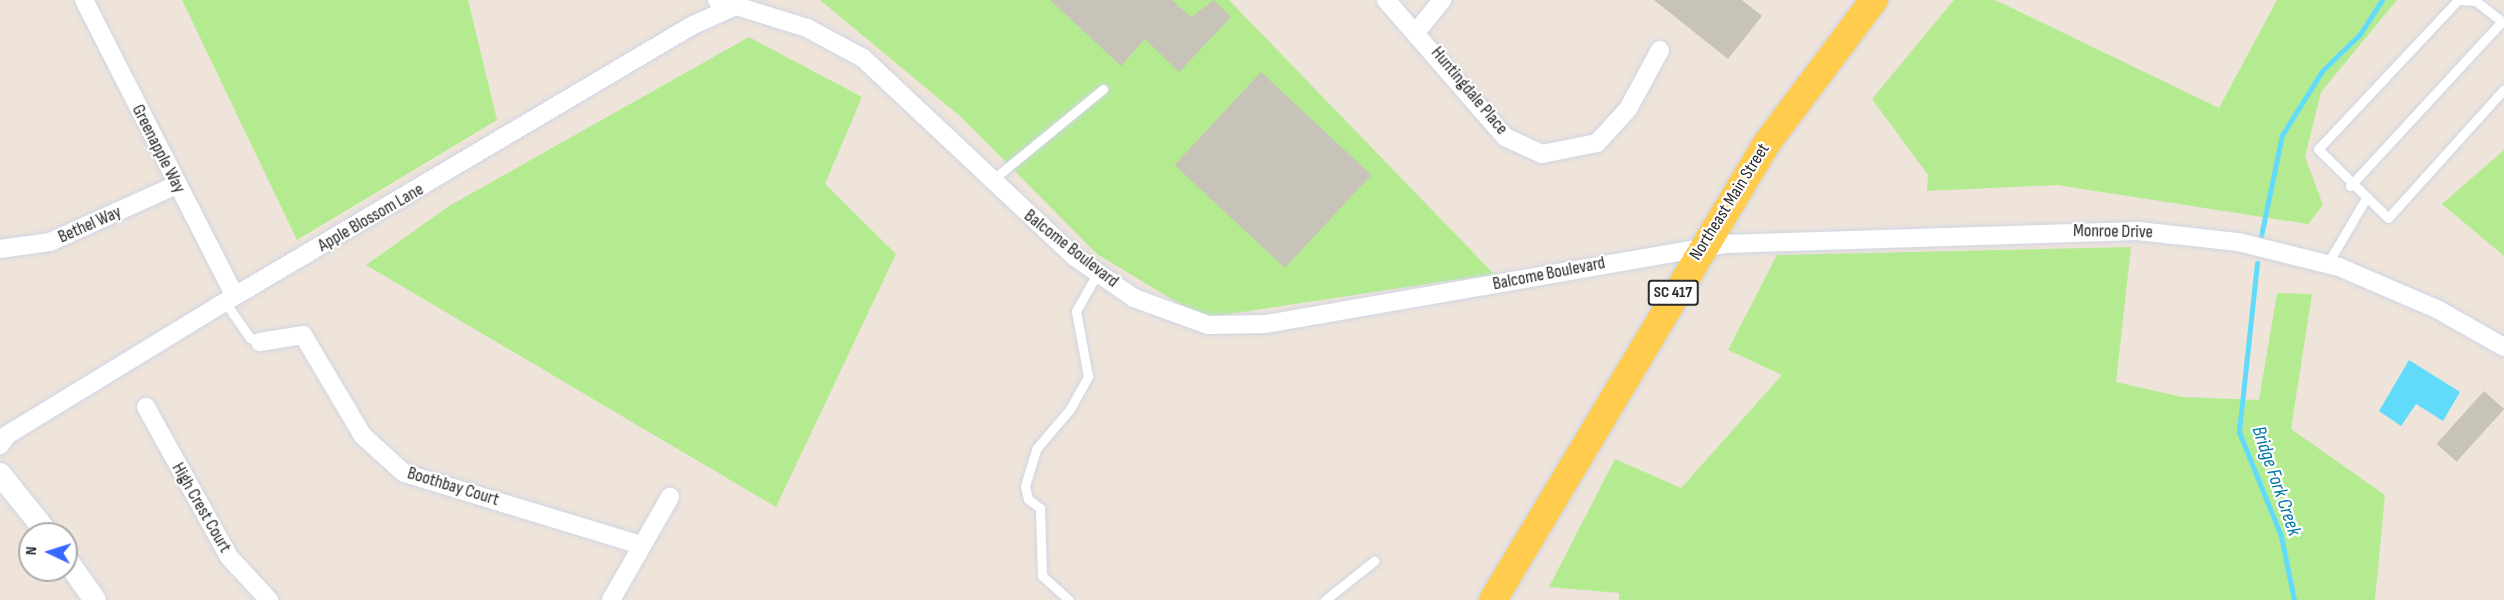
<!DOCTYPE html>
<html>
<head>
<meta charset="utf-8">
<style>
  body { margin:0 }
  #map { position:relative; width:2504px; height:600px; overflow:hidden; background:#eee4da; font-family:"Sofia Sans Condensed",sans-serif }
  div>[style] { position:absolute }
  .green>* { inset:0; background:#b4eb91 }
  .water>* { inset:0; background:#62dbfb }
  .stream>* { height:5px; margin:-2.5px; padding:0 2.5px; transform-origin:2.5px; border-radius:2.5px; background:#62dbfb }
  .building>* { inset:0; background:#c8c3b9; transform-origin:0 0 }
  .roads { filter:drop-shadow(0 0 2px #d0d5e5) drop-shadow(0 0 2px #d0d5e5) }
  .service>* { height:9px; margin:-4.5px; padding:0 4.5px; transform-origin:4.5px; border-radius:4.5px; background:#fff }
  .minor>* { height:18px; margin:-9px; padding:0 9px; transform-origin:9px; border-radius:9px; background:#fff }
  .tertiary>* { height:22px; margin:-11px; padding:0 11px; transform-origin:11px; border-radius:11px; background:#fff }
  .primary>* { height:28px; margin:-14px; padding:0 14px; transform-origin:14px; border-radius:14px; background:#ffcc4e }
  span { translate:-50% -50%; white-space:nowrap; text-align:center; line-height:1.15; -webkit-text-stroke:4.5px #fff; paint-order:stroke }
  .shield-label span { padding:2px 4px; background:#fff; border:2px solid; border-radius:4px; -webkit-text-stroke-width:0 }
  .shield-label { font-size:16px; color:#2a2a2a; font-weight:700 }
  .street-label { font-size:18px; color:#2a2a2a }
  .water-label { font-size:20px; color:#0078a8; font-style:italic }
  .north { position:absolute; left:18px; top:522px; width:60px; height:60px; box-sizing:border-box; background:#fff; border:2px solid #aaa; border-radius:50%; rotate:274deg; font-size:16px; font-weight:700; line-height:24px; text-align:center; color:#2a2a2a }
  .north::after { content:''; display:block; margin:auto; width:21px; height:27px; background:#3667ff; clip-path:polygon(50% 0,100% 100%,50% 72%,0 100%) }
</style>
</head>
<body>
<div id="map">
  <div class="green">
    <i style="clip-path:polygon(182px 0,468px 0,497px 120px,297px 240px)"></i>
    <i style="clip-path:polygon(820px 0,1229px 0,1494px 274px,1203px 318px,1097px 254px,961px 117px)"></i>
    <i style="clip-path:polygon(1954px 0,1995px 0,2219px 108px,2277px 0,2397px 0,2321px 92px,2305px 157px,2323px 205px,2308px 224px,2057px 185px,1927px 191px,1928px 175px,1872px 99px)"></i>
    <i style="clip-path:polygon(749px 37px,862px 97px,825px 184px,896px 254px,776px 507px,366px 265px,449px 206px)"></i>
    <i style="clip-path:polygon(2504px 150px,2504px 256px,2442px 204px)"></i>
    <i style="clip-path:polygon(2131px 247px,2116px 382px,2182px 397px,2259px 400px,2277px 293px,2312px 294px,2291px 429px,2385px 495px,2375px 600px,1619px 600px,1619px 593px,1549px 587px,1615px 459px,1681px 488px,1782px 375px,1728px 350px,1777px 255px)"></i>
  </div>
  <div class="water">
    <i style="clip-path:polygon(2409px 360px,2460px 392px,2443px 421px,2416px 404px,2401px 426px,2379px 411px)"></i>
  </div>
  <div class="stream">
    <i style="left:2261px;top:236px;width:103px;rotate:-78.3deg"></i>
    <i style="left:2282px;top:135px;width:75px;rotate:-58deg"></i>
    <i style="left:2322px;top:71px;width:53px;rotate:-44.2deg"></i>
    <i style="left:2360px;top:34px;width:40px;rotate:-57.1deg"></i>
    <i style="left:2257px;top:263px;width:170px;rotate:96.1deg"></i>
    <i style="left:2239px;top:432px;width:112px;rotate:68deg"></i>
    <i style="left:2281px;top:536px;width:65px;rotate:78.5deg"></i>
  </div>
  <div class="building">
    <i style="clip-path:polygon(1050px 0,1172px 0,1191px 17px,1214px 0,1231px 17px,1179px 72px,1145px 39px,1121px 66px)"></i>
    <i style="clip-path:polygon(1654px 0,1742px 0,1762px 16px,1728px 59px)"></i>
    <i style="left:1261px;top:72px;width:151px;height:127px;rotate:43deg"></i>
    <i style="left:2484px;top:391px;width:27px;height:71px;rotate:42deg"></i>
  </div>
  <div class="roads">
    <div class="service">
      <i style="left:2504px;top:23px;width:36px;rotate:-142deg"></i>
      <i style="left:2476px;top:1px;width:18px;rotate:-177deg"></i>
      <i style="left:2458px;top:0;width:204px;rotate:133.2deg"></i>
      <i style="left:2318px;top:149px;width:98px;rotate:44.6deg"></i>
      <i style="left:2388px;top:218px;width:173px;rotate:-48deg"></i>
      <i style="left:991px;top:181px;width:145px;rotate:-39.4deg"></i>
      <i style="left:2350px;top:186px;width:224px;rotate:-47.3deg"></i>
      <i style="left:2328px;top:263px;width:73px;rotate:-59.6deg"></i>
      <i style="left:225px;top:302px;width:44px;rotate:55.2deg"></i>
      <i style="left:250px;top:338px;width:11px;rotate:22deg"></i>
      <i style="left:1069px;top:600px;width:36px;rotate:-138deg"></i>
      <i style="left:1042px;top:576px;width:68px;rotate:-91.7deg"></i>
      <i style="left:1040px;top:508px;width:15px;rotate:-143deg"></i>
      <i style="left:1028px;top:499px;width:13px;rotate:-103deg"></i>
      <i style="left:1025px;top:486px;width:39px;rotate:-73deg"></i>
      <i style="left:1036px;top:449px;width:52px;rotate:-49.6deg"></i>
      <i style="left:1070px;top:409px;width:38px;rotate:-61deg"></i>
      <i style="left:1088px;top:376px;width:66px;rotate:-100.5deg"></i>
      <i style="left:1076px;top:311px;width:43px;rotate:-60.4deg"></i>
      <i style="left:1325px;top:600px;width:63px;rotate:-38.5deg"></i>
    </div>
    <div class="minor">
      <i style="left:84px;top:0;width:332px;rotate:63deg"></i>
      <i style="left:717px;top:0;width:94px;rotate:17.3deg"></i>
      <i style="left:807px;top:28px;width:64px;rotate:28.2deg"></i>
      <i style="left:863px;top:58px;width:291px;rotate:43.2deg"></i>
      <i style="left:1075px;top:257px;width:72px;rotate:34.8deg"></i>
      <i style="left:1134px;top:298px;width:79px;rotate:20deg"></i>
      <i style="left:1208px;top:325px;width:58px;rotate:-1deg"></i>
      <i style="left:1266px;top:324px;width:465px;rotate:-9.9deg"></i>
      <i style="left:1724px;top:244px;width:414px;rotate:-1.8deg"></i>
      <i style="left:2138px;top:231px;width:101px;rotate:6.3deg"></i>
      <i style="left:2238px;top:242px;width:104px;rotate:13.9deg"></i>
      <i style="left:2339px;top:267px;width:107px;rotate:23.2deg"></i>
      <i style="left:2437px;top:309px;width:77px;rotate:29.6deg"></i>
      <i style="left:1386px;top:0;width:181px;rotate:49deg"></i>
      <i style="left:1505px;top:137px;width:41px;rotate:24.7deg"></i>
      <i style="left:1542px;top:154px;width:56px;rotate:-11.3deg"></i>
      <i style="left:1597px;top:143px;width:46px;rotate:-47.6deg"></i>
      <i style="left:1628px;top:109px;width:67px;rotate:-61.5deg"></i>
      <i style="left:1417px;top:31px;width:40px;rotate:-51deg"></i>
      <i style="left:0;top:249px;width:50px;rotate:-8deg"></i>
      <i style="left:50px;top:242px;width:138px;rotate:-24.3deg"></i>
      <i style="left:260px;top:342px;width:44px;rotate:-9.2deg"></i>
      <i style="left:303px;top:335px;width:117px;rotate:59.3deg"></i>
      <i style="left:363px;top:436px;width:55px;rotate:42.1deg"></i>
      <i style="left:404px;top:473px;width:248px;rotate:16.9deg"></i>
      <i style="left:146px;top:407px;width:171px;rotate:61deg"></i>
      <i style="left:229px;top:557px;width:59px;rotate:47.1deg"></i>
      <i style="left:0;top:445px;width:12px;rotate:-55deg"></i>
      <i style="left:7px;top:435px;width:267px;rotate:-31.4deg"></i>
      <i style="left:235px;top:296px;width:532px;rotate:-30.61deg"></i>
      <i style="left:693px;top:25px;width:51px;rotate:-24.1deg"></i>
      <i style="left:611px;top:600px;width:119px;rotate:-60.2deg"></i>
    </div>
    <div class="tertiary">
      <i style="left:0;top:474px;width:77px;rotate:51.3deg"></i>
      <i style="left:66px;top:559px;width:50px;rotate:54.7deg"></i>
    </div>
    <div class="primary">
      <i style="left:1493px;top:600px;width:533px;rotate:-59.05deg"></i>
      <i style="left:1767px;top:143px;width:179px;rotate:-53.2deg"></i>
    </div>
  </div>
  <div class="shield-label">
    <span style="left:1673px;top:293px">SC 417</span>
  </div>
  <div class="street-label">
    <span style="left:1469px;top:91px;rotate:50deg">Huntingdale Place</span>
    <span style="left:158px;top:149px;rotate:63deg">Greenapple Way</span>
    <span style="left:1730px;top:202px;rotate:-58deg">Northeast Main Street</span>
    <span style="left:371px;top:218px;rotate:-30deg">Apple Blossom Lane</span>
    <span style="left:90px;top:225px;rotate:-24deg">Bethel Way</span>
    <span style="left:2113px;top:232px;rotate:1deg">Monroe Drive</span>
    <span style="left:1071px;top:249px;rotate:38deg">Balcome Boulevard</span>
    <span style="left:1549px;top:274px;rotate:-11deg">Balcome Boulevard</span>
    <span style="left:453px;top:487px;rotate:17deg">Boothbay Court</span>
    <span style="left:201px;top:508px;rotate:60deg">High Crest Court</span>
  </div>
  <div class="water-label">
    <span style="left:2276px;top:481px;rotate:71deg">Bridge Fork Creek</span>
  </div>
  <div class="north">N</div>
</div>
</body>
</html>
